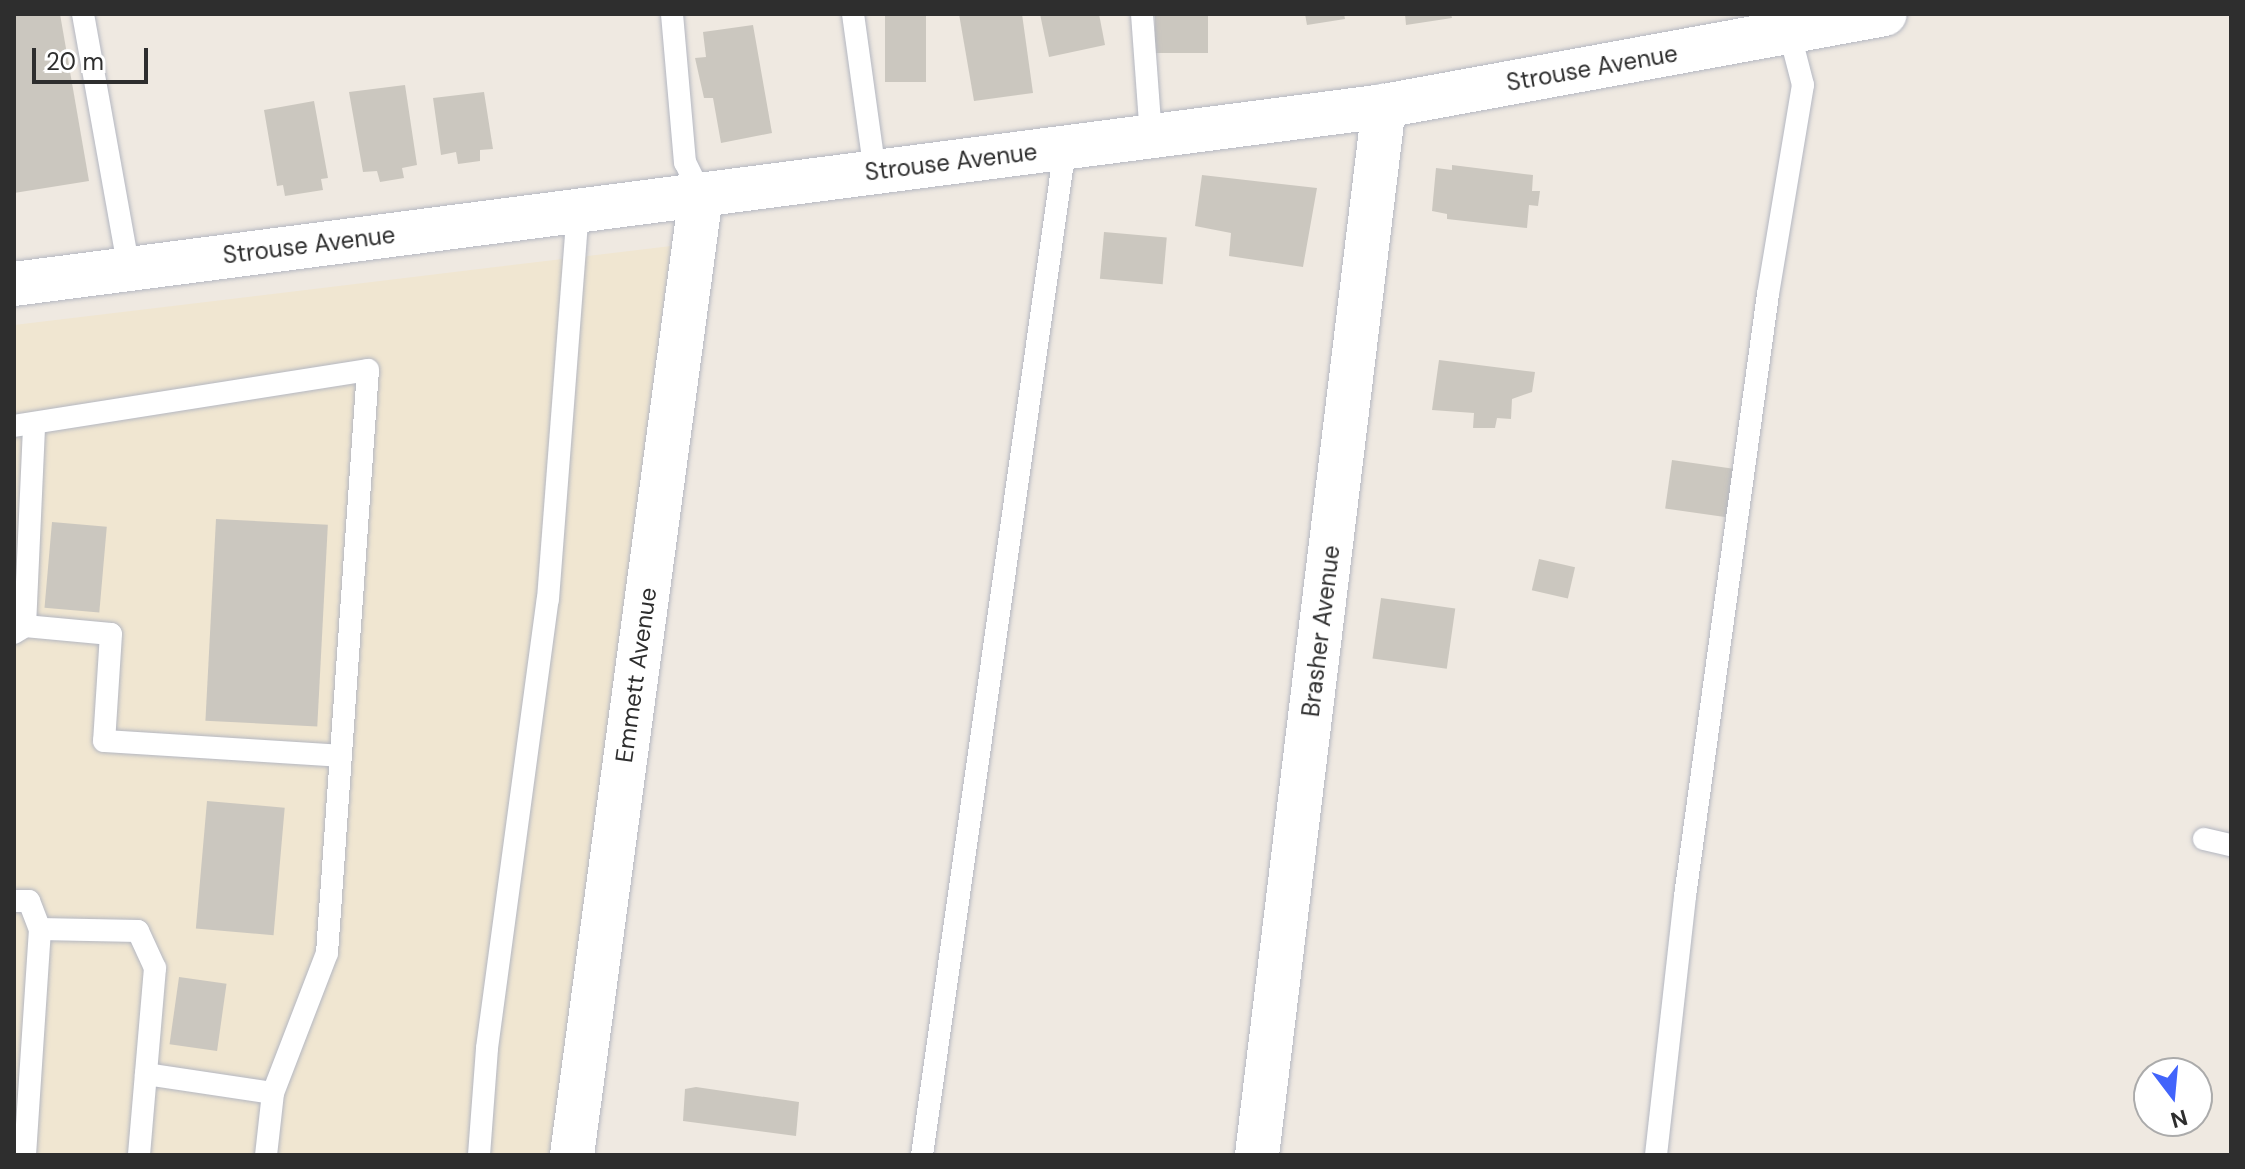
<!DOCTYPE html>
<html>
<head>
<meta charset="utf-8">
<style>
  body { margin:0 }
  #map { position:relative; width:2245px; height:1169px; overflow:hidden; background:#efe9e1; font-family:"DM Sans",sans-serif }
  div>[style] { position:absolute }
  .education>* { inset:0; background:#f0e6d1 }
  .building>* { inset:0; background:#cbc7bf; transform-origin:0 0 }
  .roads { filter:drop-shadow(0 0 2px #b4b7c1) drop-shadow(0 0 2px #b4b7c1) }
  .lane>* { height:22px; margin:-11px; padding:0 11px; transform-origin:11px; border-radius:11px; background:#fff }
  .street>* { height:44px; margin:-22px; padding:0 22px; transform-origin:22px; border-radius:22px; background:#fff }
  span { translate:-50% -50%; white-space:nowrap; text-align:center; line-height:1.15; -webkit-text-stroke:8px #fff; paint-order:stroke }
  .street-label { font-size:24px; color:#2e2e2e }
  .frame { position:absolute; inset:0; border:16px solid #2e2e2e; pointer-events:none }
  .north { position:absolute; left:2133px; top:1057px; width:80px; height:80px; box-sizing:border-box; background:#fff; border:2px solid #ababab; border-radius:50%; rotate:164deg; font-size:22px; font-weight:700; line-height:32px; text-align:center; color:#2e2e2e }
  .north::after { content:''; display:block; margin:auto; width:28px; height:36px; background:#4264fb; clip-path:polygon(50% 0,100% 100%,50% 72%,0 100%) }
  .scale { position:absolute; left:32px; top:48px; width:116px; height:36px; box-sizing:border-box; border:4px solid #2e2e2e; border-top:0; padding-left:10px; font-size:24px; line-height:28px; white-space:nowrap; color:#2e2e2e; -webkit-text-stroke:6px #fff; paint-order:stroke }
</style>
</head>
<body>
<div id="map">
  <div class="education">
    <i style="clip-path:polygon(671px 246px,553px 1155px,14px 1155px,14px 325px)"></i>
  </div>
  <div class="building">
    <i style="clip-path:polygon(14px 14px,60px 14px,89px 181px,14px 193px)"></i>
    <i style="left:885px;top:14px;width:41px;height:68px"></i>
    <i style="clip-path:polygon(959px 14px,1022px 14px,1033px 93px,974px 101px)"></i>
    <i style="clip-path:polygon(1040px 14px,1099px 14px,1105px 45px,1049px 57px)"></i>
    <i style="left:1155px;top:14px;width:53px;height:39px"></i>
    <i style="clip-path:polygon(1305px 14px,1344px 14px,1345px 19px,1307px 25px)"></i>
    <i style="clip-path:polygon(1405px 14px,1451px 14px,1452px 18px,1406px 25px)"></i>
    <i style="clip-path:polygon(753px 25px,772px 133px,721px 143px,713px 98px,704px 98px,695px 58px,706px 57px,703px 32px)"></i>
    <i style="clip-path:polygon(405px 85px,417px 165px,402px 168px,404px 178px,380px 182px,377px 171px,363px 172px,349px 92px)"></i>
    <i style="clip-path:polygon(484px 92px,493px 149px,480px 150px,480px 161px,458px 164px,456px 152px,441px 155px,433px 98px)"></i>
    <i style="clip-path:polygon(314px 101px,328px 178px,321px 179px,323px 190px,285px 196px,283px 185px,277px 186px,264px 110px)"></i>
    <i style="clip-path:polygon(1452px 165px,1533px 175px,1532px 191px,1540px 191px,1538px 206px,1529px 205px,1527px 228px,1447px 219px,1447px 214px,1432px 211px,1436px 168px,1452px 170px)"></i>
    <i style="clip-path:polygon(1202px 175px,1317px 188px,1303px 267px,1229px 256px,1231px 233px,1195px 226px)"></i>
    <i style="left:1104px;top:232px;width:63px;height:47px;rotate:5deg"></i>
    <i style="clip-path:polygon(1439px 360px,1535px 372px,1532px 392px,1512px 399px,1511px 419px,1497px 418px,1495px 428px,1473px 428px,1474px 413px,1432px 410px)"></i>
    <i style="left:1672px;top:460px;width:62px;height:49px;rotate:8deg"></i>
    <i style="left:216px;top:519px;width:112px;height:202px;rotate:3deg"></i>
    <i style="left:52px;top:522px;width:55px;height:86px;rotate:5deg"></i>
    <i style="left:1539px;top:559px;width:37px;height:32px;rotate:13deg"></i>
    <i style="left:1381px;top:598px;width:75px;height:61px;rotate:8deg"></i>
    <i style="left:207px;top:801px;width:78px;height:128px;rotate:5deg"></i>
    <i style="left:179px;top:977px;width:48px;height:68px;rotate:8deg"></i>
    <i style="clip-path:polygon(696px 1087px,799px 1102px,796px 1136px,683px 1121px,685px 1089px)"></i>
  </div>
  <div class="roads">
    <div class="lane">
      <i style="left:83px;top:14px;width:259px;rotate:79.8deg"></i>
      <i style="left:672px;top:14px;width:149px;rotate:85deg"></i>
      <i style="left:685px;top:162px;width:37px;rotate:64deg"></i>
      <i style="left:853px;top:14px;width:160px;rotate:82.1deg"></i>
      <i style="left:1142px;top:14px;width:122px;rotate:85.8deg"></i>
      <i style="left:14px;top:426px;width:358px;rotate:-9deg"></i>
      <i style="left:368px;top:370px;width:584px;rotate:94.02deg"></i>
      <i style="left:327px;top:953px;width:150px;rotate:111.1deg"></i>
      <i style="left:273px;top:1093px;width:62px;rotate:96.4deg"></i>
      <i style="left:25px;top:626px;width:202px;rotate:-87.4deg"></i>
      <i style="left:14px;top:633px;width:13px;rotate:-32deg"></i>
      <i style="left:25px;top:626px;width:86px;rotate:5.3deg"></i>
      <i style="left:111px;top:634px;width:107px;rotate:93.7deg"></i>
      <i style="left:104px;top:741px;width:237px;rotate:3.6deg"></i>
      <i style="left:2204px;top:839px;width:28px;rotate:13deg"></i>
      <i style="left:14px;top:901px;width:15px"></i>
      <i style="left:29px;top:901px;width:30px;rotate:69deg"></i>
      <i style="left:146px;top:1074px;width:128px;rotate:8.5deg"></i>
      <i style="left:25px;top:1155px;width:226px;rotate:-86.2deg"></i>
      <i style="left:40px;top:929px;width:98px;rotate:1.2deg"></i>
      <i style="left:138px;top:931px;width:41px;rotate:65.3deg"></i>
      <i style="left:155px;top:968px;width:188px;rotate:94.9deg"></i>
      <i style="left:479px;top:1155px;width:107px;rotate:-85.7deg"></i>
      <i style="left:487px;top:1048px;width:453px;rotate:-82.3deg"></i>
      <i style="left:548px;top:599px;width:390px;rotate:-85.6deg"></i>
      <i style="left:922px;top:1155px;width:1017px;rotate:-81.92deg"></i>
      <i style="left:1656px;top:1155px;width:261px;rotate:-83.6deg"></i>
      <i style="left:1685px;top:896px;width:608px;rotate:-82.15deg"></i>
      <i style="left:1768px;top:294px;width:212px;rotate:-80.5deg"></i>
      <i style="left:1803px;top:85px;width:56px;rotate:-104.5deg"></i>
    </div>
    <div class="street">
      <i style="left:14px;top:284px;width:1382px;rotate:-7.4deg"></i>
      <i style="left:1384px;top:106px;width:509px;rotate:-10.41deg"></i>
      <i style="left:572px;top:1155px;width:969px;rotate:-82.35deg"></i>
      <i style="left:1257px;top:1155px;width:1057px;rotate:-83.1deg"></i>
    </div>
  </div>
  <div class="street-label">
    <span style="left:1592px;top:68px;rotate:-10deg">Strouse Avenue</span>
    <span style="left:951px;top:162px;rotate:-7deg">Strouse Avenue</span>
    <span style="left:309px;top:245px;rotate:-7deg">Strouse Avenue</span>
    <span style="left:1321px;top:631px;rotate:-83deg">Brasher Avenue</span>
    <span style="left:636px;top:675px;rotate:-82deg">Emmett Avenue</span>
  </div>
  <div class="frame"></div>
  <div class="north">N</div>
  <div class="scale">20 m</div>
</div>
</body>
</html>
